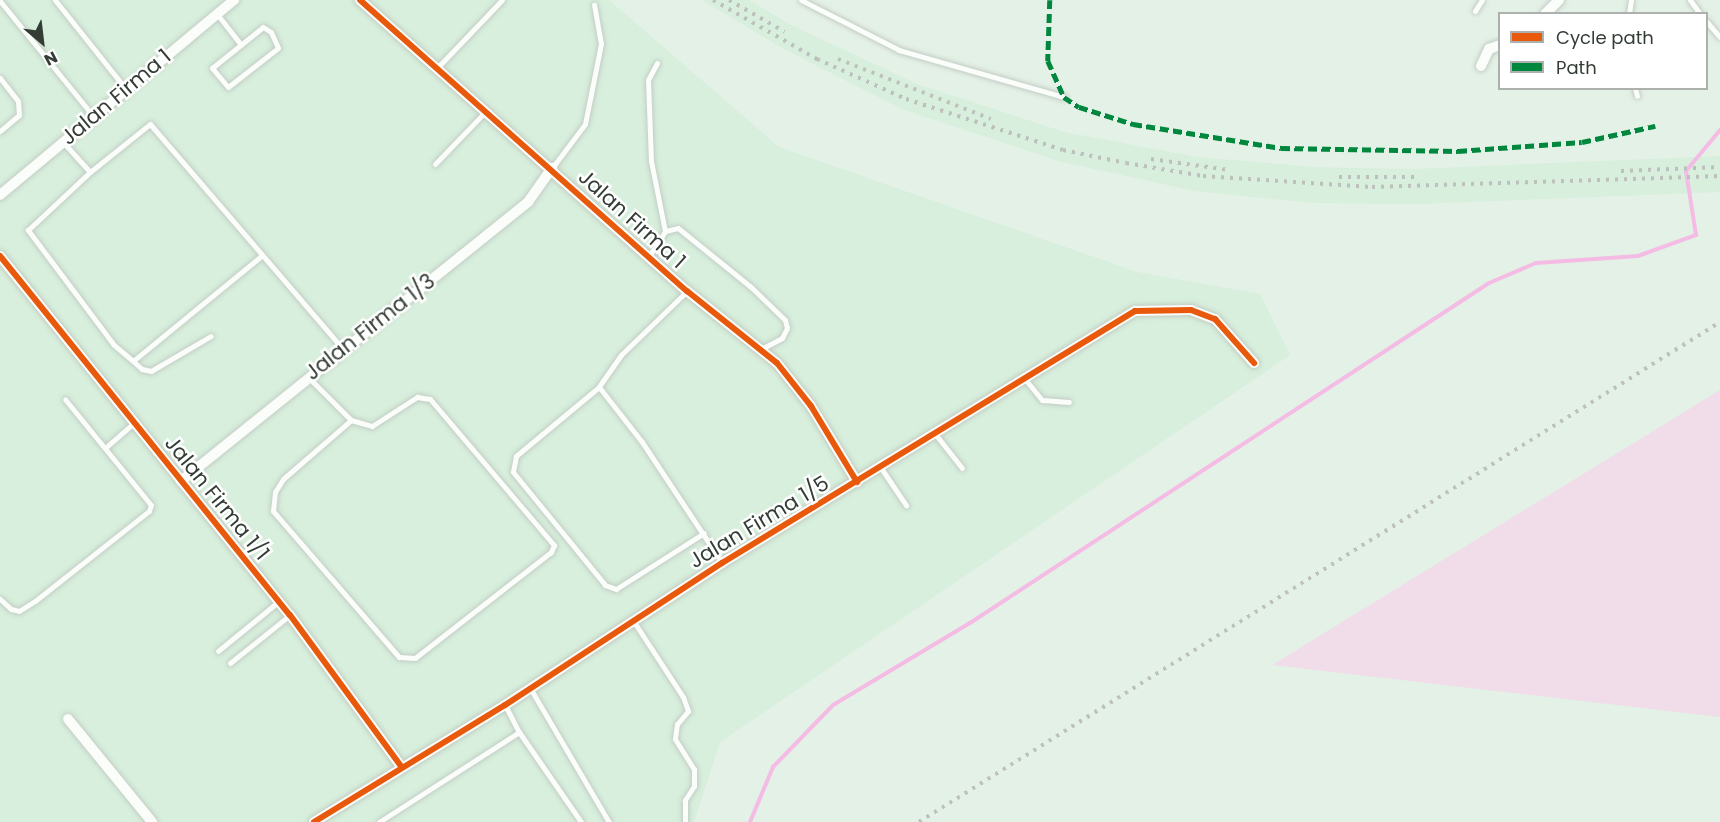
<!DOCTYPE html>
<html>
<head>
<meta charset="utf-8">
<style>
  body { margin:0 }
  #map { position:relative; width:1720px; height:822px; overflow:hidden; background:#e4f1e6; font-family:Poppins,sans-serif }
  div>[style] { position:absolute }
  .built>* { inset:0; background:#d7efdc }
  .green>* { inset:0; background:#f0dde9 }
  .stream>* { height:4px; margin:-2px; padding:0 2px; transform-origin:2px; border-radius:2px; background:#f4bce4 }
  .roads { filter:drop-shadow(0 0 2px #c3cdc5) drop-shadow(0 0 2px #c3cdc5) }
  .lane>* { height:5px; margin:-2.5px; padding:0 2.5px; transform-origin:2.5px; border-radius:2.5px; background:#fbfdfb }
  .street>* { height:10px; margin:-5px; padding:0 5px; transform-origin:5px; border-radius:5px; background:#fbfdfb }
  .rail>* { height:4px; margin-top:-2px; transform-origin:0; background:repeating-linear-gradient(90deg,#bdc0bd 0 3px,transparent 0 9px) }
  .quiet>* { height:4.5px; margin-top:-2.25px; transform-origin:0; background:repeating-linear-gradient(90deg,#00873e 0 9px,transparent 0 13.5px) }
  .cycleway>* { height:6px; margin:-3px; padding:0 3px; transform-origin:3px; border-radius:3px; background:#e8590c }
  span { translate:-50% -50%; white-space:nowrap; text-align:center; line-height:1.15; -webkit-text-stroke:5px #fff; paint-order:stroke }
  .street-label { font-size:21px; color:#333d35 }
  .legend { position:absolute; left:1498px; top:12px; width:210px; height:78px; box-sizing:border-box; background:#fff; border:2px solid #adb1ae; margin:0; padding:8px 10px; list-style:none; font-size:18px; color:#333d35 }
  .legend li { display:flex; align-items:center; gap:12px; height:30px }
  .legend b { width:30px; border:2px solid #adb1ae }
  .north { position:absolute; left:12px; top:12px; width:60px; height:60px; -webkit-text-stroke:4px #fff; paint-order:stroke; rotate:152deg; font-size:16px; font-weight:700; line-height:24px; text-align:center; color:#333d35 }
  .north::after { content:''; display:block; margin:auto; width:21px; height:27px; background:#333d35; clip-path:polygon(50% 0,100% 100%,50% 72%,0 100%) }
</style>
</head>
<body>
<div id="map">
  <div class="built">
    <i style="clip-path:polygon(0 0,609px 0,779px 147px,1137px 272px,1260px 294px,1290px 355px,720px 742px,694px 822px,0 822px)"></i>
    <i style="clip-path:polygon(702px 0,749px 0,791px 25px,917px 84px,1064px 132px,1197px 157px,1312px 167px,1415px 169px,1720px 156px,1720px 192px,1418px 204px,1312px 203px,1195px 191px,1058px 161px,904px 110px,782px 48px)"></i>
  </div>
  <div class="green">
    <i style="clip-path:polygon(1720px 390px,1720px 717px,1272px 665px)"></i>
  </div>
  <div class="stream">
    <i style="left:750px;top:822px;width:60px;rotate:-67.3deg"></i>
    <i style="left:773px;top:767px;width:86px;rotate:-45.9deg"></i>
    <i style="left:833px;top:705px;width:160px;rotate:-30.9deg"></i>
    <i style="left:970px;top:623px;width:620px;rotate:-33.23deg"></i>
    <i style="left:1489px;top:283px;width:51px;rotate:-23.1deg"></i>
    <i style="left:1536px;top:263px;width:102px;rotate:-3.9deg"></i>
    <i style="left:1638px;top:256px;width:62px;rotate:-19.9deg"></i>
    <i style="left:1696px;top:235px;width:65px;rotate:-98.9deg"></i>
    <i style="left:1686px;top:171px;width:53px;rotate:-50.3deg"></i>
  </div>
  <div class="roads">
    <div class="lane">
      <i style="left:55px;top:0;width:112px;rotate:51.5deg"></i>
      <i style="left:801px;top:0;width:110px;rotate:27deg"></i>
      <i style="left:899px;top:50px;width:172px;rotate:15.9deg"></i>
      <i style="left:1690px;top:0;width:17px;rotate:54deg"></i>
      <i style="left:0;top:1px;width:148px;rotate:51deg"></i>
      <i style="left:1475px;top:11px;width:13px;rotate:-58deg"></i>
      <i style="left:217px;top:14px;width:37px;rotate:52deg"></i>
      <i style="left:1629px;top:14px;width:14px;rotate:-82deg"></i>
      <i style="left:1706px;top:21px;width:21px;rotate:49deg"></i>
      <i style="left:263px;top:27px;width:9px;rotate:32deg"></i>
      <i style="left:271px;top:32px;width:17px;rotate:66deg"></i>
      <i style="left:278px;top:48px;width:63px;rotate:142deg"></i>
      <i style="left:228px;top:87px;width:25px;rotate:-130deg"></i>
      <i style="left:212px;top:68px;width:65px;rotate:-38.8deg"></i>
      <i style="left:657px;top:63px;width:19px;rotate:118deg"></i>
      <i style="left:648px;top:80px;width:81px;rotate:87.9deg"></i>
      <i style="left:651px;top:161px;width:71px;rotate:78.7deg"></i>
      <i style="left:437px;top:68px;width:94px;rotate:-46.3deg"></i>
      <i style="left:0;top:78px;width:29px;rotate:52deg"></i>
      <i style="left:18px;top:101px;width:14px;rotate:86deg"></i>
      <i style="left:19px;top:115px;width:25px;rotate:140deg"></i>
      <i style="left:1635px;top:88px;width:8px;rotate:76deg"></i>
      <i style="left:63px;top:142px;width:40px;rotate:48deg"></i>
      <i style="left:435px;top:164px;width:72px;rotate:-46.1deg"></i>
      <i style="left:552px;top:168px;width:55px;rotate:-53.1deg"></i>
      <i style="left:585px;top:124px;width:82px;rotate:-78.7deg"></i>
      <i style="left:601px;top:44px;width:40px;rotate:-100deg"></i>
      <i style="left:649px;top:256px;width:30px;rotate:-57deg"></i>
      <i style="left:665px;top:231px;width:13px;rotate:-13deg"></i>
      <i style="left:678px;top:228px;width:95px;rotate:39deg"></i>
      <i style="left:752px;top:288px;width:46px;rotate:44.1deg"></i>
      <i style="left:785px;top:320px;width:8px;rotate:76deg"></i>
      <i style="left:787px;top:328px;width:11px;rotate:117deg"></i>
      <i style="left:782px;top:338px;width:24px;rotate:152deg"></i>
      <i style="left:260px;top:257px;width:164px;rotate:140.7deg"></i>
      <i style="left:133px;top:361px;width:25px;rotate:-140deg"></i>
      <i style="left:114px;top:345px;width:144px;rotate:-126.8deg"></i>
      <i style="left:28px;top:230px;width:85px;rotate:-43.1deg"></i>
      <i style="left:90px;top:172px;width:77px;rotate:-38.7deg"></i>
      <i style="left:150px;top:124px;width:295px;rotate:49.4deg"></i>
      <i style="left:687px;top:291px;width:92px;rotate:135.9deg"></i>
      <i style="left:621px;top:355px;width:39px;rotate:125deg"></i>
      <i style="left:599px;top:387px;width:108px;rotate:140.3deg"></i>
      <i style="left:516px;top:456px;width:16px;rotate:101deg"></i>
      <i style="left:513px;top:472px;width:146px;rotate:50.8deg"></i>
      <i style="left:605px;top:585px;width:12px;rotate:20deg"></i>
      <i style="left:616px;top:589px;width:104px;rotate:-32.5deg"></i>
      <i style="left:133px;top:361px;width:12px;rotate:42deg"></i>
      <i style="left:142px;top:369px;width:9px;rotate:13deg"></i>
      <i style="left:151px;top:371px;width:69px;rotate:-30.3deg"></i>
      <i style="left:308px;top:377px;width:61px;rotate:45deg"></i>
      <i style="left:351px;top:420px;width:22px;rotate:16deg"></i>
      <i style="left:372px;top:426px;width:54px;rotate:-32.8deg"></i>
      <i style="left:417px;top:397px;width:13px;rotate:9deg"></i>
      <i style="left:430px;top:399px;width:192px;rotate:49.7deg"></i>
      <i style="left:554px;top:545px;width:8px;rotate:113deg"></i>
      <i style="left:551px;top:552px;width:172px;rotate:142.1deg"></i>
      <i style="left:415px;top:658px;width:16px;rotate:-176deg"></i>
      <i style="left:399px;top:657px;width:193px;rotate:-130.8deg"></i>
      <i style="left:273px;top:511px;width:19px;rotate:-84deg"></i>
      <i style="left:275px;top:492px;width:15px;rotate:-58deg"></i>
      <i style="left:283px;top:479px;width:90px;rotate:-40.9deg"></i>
      <i style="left:1025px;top:379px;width:27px;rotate:51deg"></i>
      <i style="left:1042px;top:400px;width:27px;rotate:4deg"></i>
      <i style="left:599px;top:387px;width:70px;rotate:52deg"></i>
      <i style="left:642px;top:442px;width:145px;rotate:56.5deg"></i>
      <i style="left:936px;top:435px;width:42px;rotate:51.8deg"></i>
      <i style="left:105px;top:448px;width:40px;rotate:-41deg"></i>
      <i style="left:881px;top:468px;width:45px;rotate:56deg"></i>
      <i style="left:0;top:599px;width:15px;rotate:42deg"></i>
      <i style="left:11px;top:609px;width:8px;rotate:14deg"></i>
      <i style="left:19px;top:611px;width:19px;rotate:-32deg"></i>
      <i style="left:35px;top:601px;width:145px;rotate:-38.3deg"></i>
      <i style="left:149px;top:511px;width:6px;rotate:-72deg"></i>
      <i style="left:151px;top:505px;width:136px;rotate:-129.1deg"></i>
      <i style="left:634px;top:622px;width:90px;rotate:56.8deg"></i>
      <i style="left:683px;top:697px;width:15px;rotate:70deg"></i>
      <i style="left:688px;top:711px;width:17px;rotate:130deg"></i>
      <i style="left:677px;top:724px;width:15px;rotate:98deg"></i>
      <i style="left:675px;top:739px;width:36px;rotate:58deg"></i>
      <i style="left:694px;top:769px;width:17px;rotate:90deg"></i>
      <i style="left:694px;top:786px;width:17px;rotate:123deg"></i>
      <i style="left:685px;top:800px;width:22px;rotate:90deg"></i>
      <i style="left:218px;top:651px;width:79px;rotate:-39.3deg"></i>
      <i style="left:230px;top:663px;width:77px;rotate:-38.7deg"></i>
      <i style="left:530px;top:688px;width:156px;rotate:59.5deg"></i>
      <i style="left:505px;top:705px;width:30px;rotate:63deg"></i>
      <i style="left:519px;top:732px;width:109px;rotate:55.4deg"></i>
      <i style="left:379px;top:822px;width:166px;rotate:-32.7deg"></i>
    </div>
    <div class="street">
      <i style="left:360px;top:0;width:438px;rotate:41.7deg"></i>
      <i style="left:687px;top:291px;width:115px;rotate:38.7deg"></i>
      <i style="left:777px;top:363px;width:55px;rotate:51.7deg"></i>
      <i style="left:811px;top:406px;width:89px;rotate:58.8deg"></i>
      <i style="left:1545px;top:14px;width:20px;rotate:-45deg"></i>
      <i style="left:1481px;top:66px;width:19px;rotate:-65deg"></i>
      <i style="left:1489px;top:49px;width:12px;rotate:-20deg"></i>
      <i style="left:0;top:195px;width:305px;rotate:-39.8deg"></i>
      <i style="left:0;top:256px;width:461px;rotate:51.1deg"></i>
      <i style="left:290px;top:615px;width:187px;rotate:53.7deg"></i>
      <i style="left:181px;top:481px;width:445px;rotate:-38.8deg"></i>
      <i style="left:528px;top:202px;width:42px;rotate:-54.8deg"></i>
      <i style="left:68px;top:719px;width:133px;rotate:50.8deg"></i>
      <i style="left:314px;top:822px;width:224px;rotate:-31.5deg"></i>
      <i style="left:505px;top:705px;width:259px;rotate:-33.2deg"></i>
      <i style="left:722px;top:563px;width:484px;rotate:-31.4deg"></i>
      <i style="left:1135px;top:311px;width:56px;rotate:-1deg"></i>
      <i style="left:1191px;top:310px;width:26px;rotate:21deg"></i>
      <i style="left:1215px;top:319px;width:59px;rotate:48.4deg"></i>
    </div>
  </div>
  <div class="rail">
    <i style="left:713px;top:0;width:120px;rotate:29.6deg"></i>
    <i style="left:817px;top:59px;width:98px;rotate:24.2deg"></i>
    <i style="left:906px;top:99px;width:165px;rotate:18deg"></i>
    <i style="left:1063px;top:150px;width:64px;rotate:11.7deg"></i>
    <i style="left:1126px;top:163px;width:78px;rotate:9.6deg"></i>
    <i style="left:1203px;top:176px;width:169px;rotate:3.7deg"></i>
    <i style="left:1372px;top:187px;width:348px;rotate:-1.8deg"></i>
    <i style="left:729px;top:0;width:64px;rotate:29.7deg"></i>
    <i style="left:838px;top:59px;width:164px;rotate:21.4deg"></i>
    <i style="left:1151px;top:159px;width:79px;rotate:8deg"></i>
    <i style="left:1621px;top:171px;width:99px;rotate:-2.3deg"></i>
    <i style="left:1339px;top:177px;width:78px"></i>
    <i style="left:919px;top:822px;width:944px;rotate:-31.97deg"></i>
  </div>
  <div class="quiet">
    <i style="left:1050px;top:0;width:61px;rotate:91.9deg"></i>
    <i style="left:1048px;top:61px;width:39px;rotate:66deg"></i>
    <i style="left:1064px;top:97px;width:18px;rotate:34deg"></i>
    <i style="left:1079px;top:107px;width:57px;rotate:17.5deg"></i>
    <i style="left:1133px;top:124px;width:150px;rotate:9.2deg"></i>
    <i style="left:1281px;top:148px;width:177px;rotate:1deg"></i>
    <i style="left:1458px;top:151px;width:124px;rotate:-4.2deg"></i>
    <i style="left:1582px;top:142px;width:75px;rotate:-12.4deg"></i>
  </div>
  <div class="cycleway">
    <i style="left:360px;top:0;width:438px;rotate:41.7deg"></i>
    <i style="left:687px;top:291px;width:115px;rotate:38.7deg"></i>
    <i style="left:777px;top:363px;width:55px;rotate:51.7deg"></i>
    <i style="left:811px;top:406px;width:89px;rotate:58.8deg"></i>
    <i style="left:0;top:256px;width:461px;rotate:51.1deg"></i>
    <i style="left:290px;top:615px;width:187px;rotate:53.7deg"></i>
    <i style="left:314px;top:822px;width:224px;rotate:-31.5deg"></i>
    <i style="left:505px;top:705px;width:259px;rotate:-33.2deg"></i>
    <i style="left:722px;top:563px;width:484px;rotate:-31.4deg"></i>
    <i style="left:1135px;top:311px;width:56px;rotate:-1deg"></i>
    <i style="left:1191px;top:310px;width:26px;rotate:21deg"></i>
    <i style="left:1215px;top:319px;width:59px;rotate:48.4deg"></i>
  </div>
  <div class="street-label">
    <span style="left:116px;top:97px;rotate:-40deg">Jalan Firma 1</span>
    <span style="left:632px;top:219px;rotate:42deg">Jalan Firma 1</span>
    <span style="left:370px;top:327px;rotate:-38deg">Jalan Firma 1/3</span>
    <span style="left:217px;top:498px;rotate:51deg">Jalan Firma 1/1</span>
    <span style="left:759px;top:522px;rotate:-31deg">Jalan Firma 1/5</span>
  </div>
  <ul class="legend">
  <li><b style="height:8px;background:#e8590c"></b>Cycle path</li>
  <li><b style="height:8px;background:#00873e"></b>Path</li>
  </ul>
  <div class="north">N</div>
</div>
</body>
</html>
